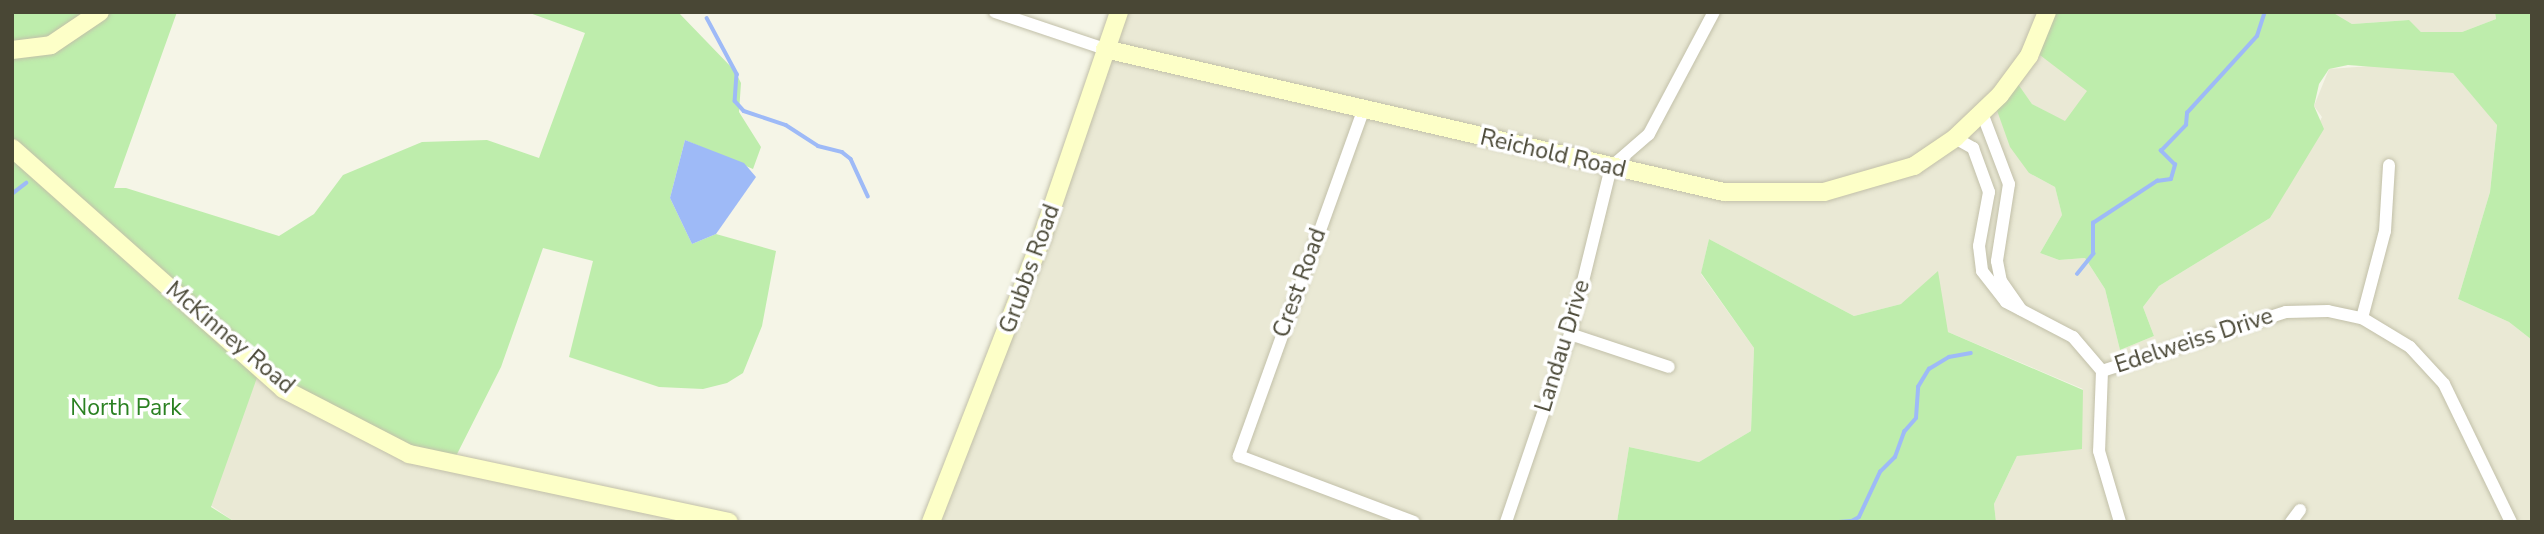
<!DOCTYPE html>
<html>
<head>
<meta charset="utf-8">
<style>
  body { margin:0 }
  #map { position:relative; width:2544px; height:534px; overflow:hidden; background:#f5f5e7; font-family:"Nunito Sans",sans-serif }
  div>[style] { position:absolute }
  .residential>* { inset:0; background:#eae9d5 }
  .green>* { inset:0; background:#beedac }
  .water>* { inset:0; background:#9ebaf7 }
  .stream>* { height:3.5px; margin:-1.75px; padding:0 1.75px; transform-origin:1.75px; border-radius:1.75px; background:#9ebaf7 }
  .roads { filter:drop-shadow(0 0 2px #c2c0a9) drop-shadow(0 0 2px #c2c0a9) }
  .street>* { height:12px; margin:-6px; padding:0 6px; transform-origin:6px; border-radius:6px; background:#fff }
  .secondary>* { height:18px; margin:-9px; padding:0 9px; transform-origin:9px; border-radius:9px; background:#fdffc8 }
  span { translate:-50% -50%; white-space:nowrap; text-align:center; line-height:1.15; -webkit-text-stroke:7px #fff; paint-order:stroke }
  .street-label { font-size:23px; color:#494735 }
  .park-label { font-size:23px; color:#2b8122 }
  .frame { position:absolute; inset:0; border:14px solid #494735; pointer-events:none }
</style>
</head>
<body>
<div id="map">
  <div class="residential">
    <i style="clip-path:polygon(1119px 12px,2047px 12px,2076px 79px,2088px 91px,2065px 122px,2032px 104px,2013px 78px,2029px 173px,2055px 187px,2062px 215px,2040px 253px,2059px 260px,2085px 258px,2105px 289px,2120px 350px,2154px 336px,2143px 307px,2159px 286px,2270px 218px,2322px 117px,2314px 106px,2329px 69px,2384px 65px,2453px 73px,2497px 124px,2490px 192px,2458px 299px,2509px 322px,2532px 340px,2532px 522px,1996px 522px,1994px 504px,2017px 456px,2083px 389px,1948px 332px,1901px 304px,1854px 316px,1709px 239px,1701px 274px,1754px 348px,1751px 431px,1699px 462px,1629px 447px,1617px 522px,931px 522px)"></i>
    <i style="clip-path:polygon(2332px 12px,2495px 12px,2496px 19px,2462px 32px,2421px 32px,2408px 20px,2352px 24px)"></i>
    <i style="clip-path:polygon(260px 367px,409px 454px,729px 522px,235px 522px,178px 483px)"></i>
  </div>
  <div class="green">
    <i style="clip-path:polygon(12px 12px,177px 12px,114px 188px,126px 188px,279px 236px,314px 214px,343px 175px,422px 142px,487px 140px,539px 158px,585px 33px,527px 12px,678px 12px,735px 71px,741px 83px,739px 112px,761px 147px,753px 169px,685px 140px,670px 198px,692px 244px,716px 234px,776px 251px,762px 326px,743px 373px,727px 383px,703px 389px,659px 387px,569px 357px,593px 261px,543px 248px,501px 367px,452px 464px,409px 454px,259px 372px,211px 507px,235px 522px,12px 522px)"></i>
    <i style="clip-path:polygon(2047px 12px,2332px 12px,2352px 24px,2409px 20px,2421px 32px,2462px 32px,2496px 19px,2495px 12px,2532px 12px,2532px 340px,2509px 322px,2458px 299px,2490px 192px,2497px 125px,2453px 73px,2348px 65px,2329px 69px,2319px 84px,2314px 106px,2324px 129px,2270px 218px,2159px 286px,2143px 307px,2154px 336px,2120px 350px,2105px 289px,2085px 258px,2059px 260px,2040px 253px,2062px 215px,2055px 187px,2029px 173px,2010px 147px,1994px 102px,2013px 77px,2032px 104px,2065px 121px,2087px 91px,2032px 49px)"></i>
    <i style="clip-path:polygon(1709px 239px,1854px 316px,1901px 304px,1938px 271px,1948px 332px,2083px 390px,2082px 449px,2017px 456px,1994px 504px,1996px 522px,1617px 522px,1629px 447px,1699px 462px,1751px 431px,1754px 348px,1701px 273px)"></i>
  </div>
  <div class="water">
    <i style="clip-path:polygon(685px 140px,744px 163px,756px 177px,716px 234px,692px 244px,670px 198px)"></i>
  </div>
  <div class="stream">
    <i style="left:707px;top:18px;width:64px;rotate:61.8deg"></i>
    <i style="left:737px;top:74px;width:27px;rotate:94deg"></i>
    <i style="left:735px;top:101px;width:13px;rotate:48deg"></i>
    <i style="left:744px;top:111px;width:44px;rotate:18.4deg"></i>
    <i style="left:786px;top:125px;width:38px;rotate:33deg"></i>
    <i style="left:818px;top:146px;width:25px;rotate:14deg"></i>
    <i style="left:842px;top:152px;width:11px;rotate:38deg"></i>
    <i style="left:851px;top:159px;width:41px;rotate:65.3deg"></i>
    <i style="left:12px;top:194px;width:18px;rotate:-38deg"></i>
    <i style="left:2077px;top:274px;width:26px;rotate:-51deg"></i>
    <i style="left:2093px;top:254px;width:31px;rotate:-90deg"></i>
    <i style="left:2093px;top:223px;width:77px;rotate:-33.3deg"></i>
    <i style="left:2157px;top:181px;width:14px;rotate:-8deg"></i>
    <i style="left:2171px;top:179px;width:15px;rotate:-74deg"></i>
    <i style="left:2175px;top:165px;width:20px;rotate:-135deg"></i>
    <i style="left:2161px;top:151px;width:36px;rotate:-46deg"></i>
    <i style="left:2186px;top:125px;width:12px;rotate:-85deg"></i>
    <i style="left:2187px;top:113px;width:104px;rotate:-47.7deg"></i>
    <i style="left:2257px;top:36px;width:25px;rotate:-72deg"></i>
    <i style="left:1839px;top:522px;width:11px;rotate:-5deg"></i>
    <i style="left:1850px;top:522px;width:10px;rotate:-29deg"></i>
    <i style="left:1859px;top:517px;width:50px;rotate:-65deg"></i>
    <i style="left:1880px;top:472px;width:21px;rotate:-45deg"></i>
    <i style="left:1895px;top:457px;width:27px;rotate:-70deg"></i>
    <i style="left:1904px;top:432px;width:18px;rotate:-49deg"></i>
    <i style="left:1916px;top:418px;width:31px;rotate:-86deg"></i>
    <i style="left:1918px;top:387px;width:21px;rotate:-59deg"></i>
    <i style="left:1929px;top:369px;width:23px;rotate:-31deg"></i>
    <i style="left:1949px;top:357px;width:22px;rotate:-10deg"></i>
  </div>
  <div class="roads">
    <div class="street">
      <i style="left:995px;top:12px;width:116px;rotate:18.6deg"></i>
      <i style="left:1363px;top:111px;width:367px;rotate:109.8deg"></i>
      <i style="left:1239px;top:456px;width:187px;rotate:20.7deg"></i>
      <i style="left:1982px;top:113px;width:76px;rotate:69.2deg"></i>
      <i style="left:2009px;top:184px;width:78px;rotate:98.9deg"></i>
      <i style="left:1997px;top:261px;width:20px;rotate:79deg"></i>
      <i style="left:2001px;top:281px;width:35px;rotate:55deg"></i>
      <i style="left:1955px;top:138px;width:21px;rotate:29deg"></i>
      <i style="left:1973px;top:148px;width:47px;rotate:70deg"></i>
      <i style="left:1989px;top:192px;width:55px;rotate:100.5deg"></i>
      <i style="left:1979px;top:246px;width:25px;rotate:83deg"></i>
      <i style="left:1982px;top:271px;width:39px;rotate:52deg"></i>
      <i style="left:2006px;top:302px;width:76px;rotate:27.6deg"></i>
      <i style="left:2073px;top:337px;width:45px;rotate:49.5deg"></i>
      <i style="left:2102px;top:371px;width:80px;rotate:92.1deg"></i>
      <i style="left:2099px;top:451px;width:74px;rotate:73.5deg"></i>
      <i style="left:2362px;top:318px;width:90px;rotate:-75.2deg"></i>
      <i style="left:2385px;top:231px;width:66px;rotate:-86.5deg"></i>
      <i style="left:1570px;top:334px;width:104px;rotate:18.4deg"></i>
      <i style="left:2102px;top:371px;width:193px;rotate:-17.8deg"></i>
      <i style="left:2286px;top:312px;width:42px;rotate:-1.4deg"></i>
      <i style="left:2328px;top:311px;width:35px;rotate:12deg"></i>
      <i style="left:2362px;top:318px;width:56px;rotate:31.1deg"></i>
      <i style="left:2410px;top:347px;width:50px;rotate:47.4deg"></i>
      <i style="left:2444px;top:384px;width:153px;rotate:64.1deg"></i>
      <i style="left:1506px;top:522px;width:199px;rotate:-71.2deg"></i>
      <i style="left:1570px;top:334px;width:172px;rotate:-76.2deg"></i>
      <i style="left:1611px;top:167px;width:50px;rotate:-41deg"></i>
      <i style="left:1649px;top:134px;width:138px;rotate:-62deg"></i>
      <i style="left:2291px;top:522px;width:15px;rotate:-53deg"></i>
    </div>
    <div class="secondary">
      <i style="left:1105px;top:49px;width:635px;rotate:13.01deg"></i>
      <i style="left:1724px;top:192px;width:100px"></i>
      <i style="left:1824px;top:192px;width:94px;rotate:-16.1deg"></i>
      <i style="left:1914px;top:166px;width:50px;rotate:-34.3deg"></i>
      <i style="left:1955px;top:138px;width:62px;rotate:-43.7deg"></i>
      <i style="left:2000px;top:95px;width:49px;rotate:-53.4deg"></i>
      <i style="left:2029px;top:56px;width:48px;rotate:-67.8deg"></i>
      <i style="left:12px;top:50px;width:39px;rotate:-7deg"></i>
      <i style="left:51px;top:45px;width:59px;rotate:-34deg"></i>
      <i style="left:12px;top:148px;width:363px;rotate:41.6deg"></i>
      <i style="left:283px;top:389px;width:142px;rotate:27.3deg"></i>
      <i style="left:409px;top:454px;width:327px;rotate:12deg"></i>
      <i style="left:931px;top:522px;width:309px;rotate:-68.7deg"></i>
      <i style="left:1043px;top:234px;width:235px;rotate:-71.1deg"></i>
    </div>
  </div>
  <div class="street-label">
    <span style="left:1553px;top:154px;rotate:13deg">Reichold Road</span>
    <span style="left:1030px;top:269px;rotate:-70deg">Grubbs Road</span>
    <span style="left:1300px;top:283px;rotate:-70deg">Crest Road</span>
    <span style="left:230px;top:338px;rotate:40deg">McKinney Road</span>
    <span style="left:2194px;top:341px;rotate:-18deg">Edelweiss Drive</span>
    <span style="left:1563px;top:346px;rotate:-73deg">Landau Drive</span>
  </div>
  <div class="park-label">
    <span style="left:126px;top:408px">North Park</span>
  </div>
  <div class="frame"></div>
</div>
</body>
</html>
